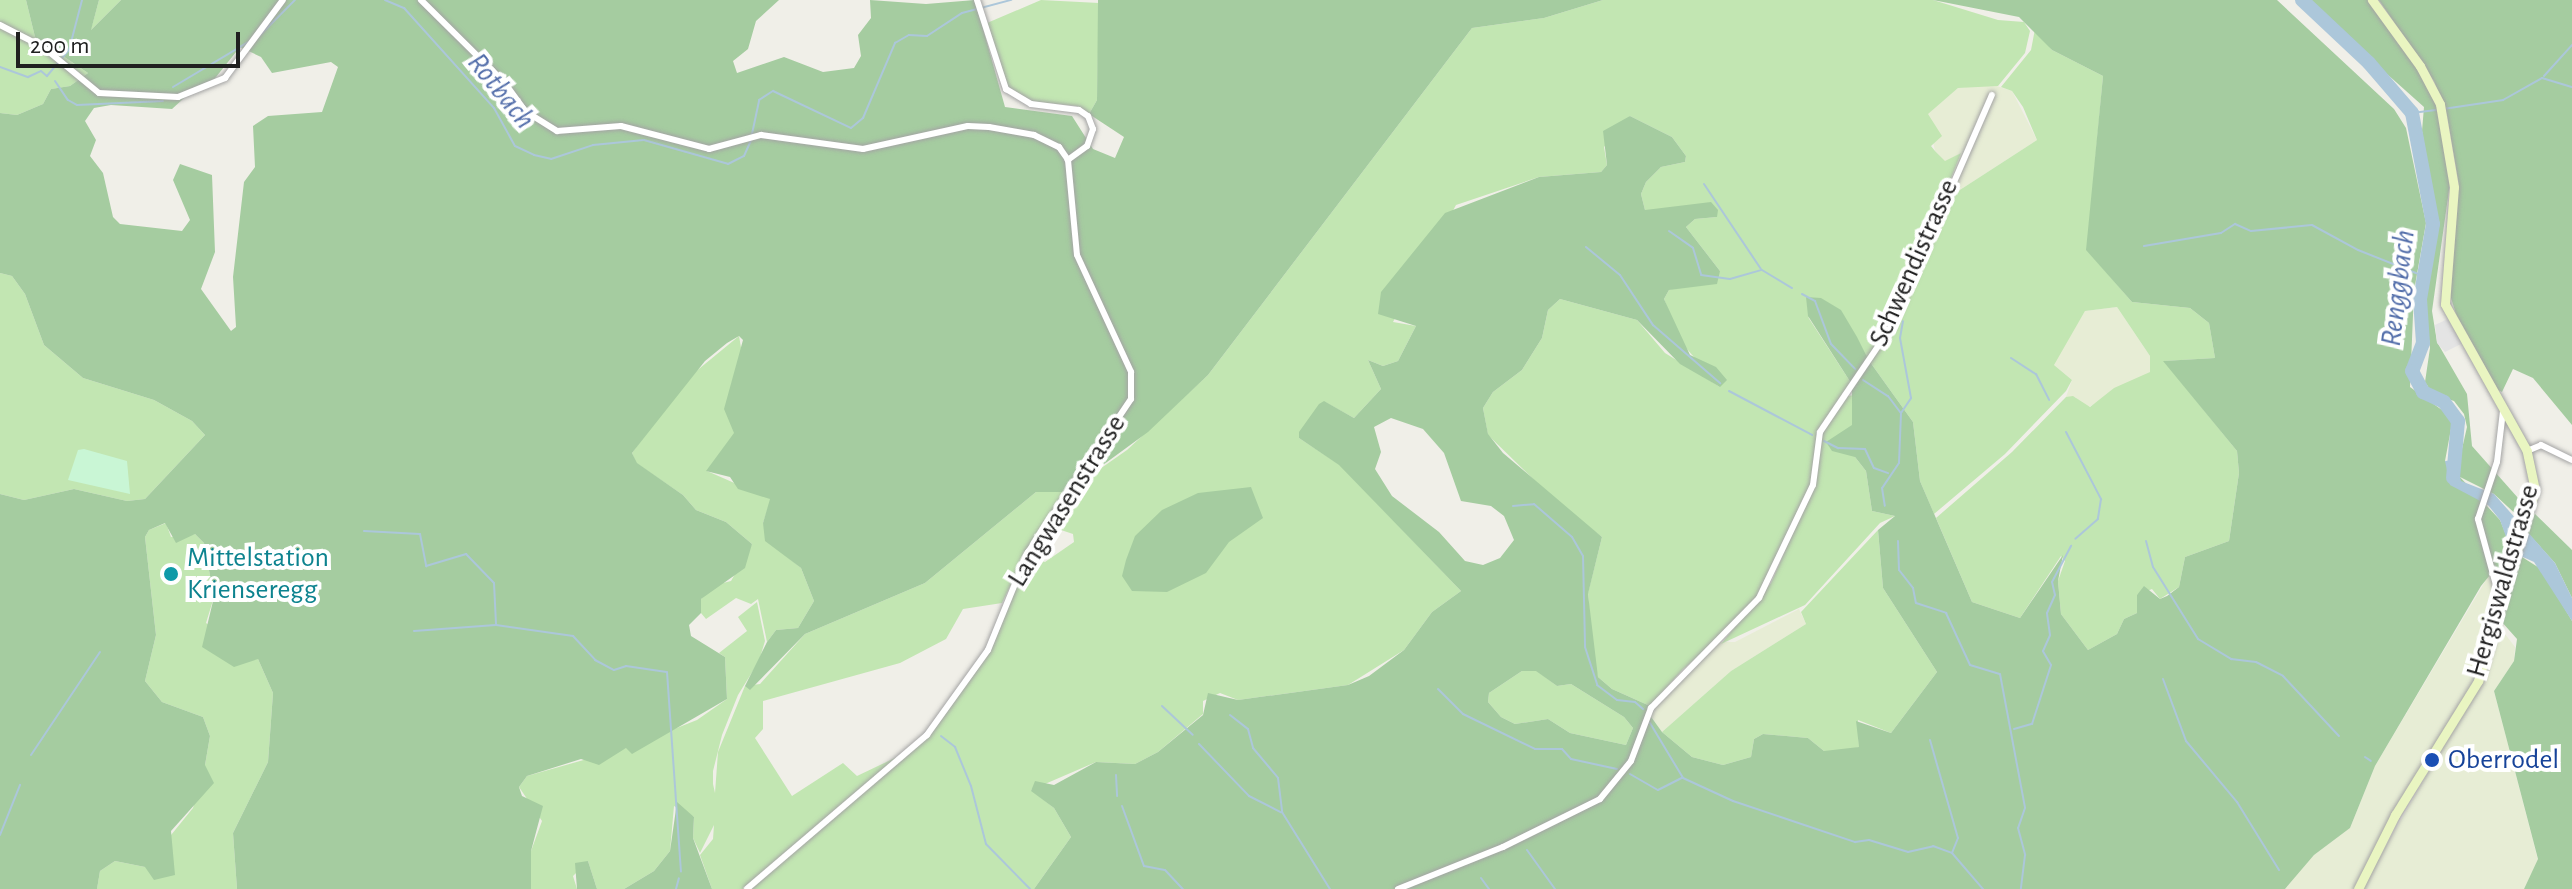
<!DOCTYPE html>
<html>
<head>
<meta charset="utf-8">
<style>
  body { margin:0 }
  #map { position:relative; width:2572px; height:889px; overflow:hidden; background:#f0efe8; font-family:"Alegreya Sans",sans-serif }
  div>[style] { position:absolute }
  .farmland>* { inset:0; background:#e7edd5 }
  .grass>* { inset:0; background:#c2e6b2 }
  .forest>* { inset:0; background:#a5cca0 }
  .park>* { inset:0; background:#c9f6d5 }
  .parking>* { inset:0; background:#e4e4e4 }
  .water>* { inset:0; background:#acc7da }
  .stream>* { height:2px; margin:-1px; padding:0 1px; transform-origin:1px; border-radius:1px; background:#acc7da }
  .river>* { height:14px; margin:-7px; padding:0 7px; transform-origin:7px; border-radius:7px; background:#acc7da }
  .roads { filter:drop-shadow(0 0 2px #a4a4a4) drop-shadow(0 0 2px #a4a4a4) }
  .street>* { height:6px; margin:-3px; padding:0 3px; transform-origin:3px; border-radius:3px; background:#fff }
  .secondary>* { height:9px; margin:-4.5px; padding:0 4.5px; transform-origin:4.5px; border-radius:4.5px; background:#e9f5c1 }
  .dots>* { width:22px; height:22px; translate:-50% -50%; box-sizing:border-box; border:4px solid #fff; border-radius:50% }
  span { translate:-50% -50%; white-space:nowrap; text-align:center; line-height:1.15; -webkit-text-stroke:8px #fff; paint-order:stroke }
  .street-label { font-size:28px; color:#202020 }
  .culture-label { font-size:28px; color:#0d838f }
  .left { translate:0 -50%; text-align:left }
  .transit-label { font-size:28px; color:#164399 }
  .water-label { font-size:30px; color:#536eaa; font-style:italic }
  .scale { position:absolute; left:16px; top:32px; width:224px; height:36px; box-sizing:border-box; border:4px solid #202020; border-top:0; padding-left:10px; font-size:24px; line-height:28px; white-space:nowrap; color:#202020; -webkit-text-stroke:6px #fff; paint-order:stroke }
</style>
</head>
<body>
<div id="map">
  <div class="farmland">
    <i style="clip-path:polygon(1991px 84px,2012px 91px,2037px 140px,1949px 197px,1945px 195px,1961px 153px,1945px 162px,1935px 151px,1927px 114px,1958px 88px)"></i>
    <i style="clip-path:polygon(2117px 307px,2150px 356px,2150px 372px,2087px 408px,2075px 397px,2066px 397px,2072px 380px,2054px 365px,2057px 354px,2085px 311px)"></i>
    <i style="clip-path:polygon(2489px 575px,2499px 583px,2477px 674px,2355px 889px,2285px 889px,2314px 855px,2350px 828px,2375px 766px)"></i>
    <i style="clip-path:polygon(1799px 609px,1806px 624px,1731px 671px,1662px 732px,1649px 714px,1650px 706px,1696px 656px,1716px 642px,1735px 642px)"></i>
    <i style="clip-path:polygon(2505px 634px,2515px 647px,2514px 661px,2494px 691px,2538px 860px,2524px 889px,2361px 889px,2486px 673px,2498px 635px)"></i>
  </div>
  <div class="grass">
    <i style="clip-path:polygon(0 0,26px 0,35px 37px,88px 73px,70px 86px,51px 89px,43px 104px,17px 115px,0 113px)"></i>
    <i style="clip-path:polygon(99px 0,121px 0,90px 31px,93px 22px)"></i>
    <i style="clip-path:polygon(1041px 0,1099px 3px,1097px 100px,1089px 114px,1077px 106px,1026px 101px,1007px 87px,987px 23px)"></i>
    <i style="clip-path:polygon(1603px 0,1933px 0,1998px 20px,2024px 22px,2030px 31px,2025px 53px,1998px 86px,1958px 88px,1928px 114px,1942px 136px,1931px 146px,1935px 151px,1945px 161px,1961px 153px,1915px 270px,1868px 359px,1808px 317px,1851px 383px,1823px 423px,1813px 479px,1764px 587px,1737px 623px,1683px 669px,1650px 706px,1612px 689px,1598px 677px,1593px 659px,1588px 593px,1602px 537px,1561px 506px,1488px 435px,1483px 408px,1493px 392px,1522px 370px,1542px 338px,1548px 310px,1560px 299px,1637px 320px,1665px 353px,1720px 387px,1680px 341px,1664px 299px,1669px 290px,1720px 271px,1686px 227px,1695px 219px,1717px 217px,1645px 210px,1641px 194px,1646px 182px,1661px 167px,1685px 162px,1686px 156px,1672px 137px,1630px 116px,1604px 147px,1607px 165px,1601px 172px,1539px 177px,1456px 205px,1393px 322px,1416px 326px,1398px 361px,1383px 366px,1368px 360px,1381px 389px,1354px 418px,1325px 402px,1299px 438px,1340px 465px,1461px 591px,1432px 612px,1404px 650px,1348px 685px,1238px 700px,1220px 693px,1203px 701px,1203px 714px,1158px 752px,1135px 764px,1096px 762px,1031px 790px,1054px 808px,1071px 837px,1034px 889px,751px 889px,917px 747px,994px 643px,1028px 556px,1045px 562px,1074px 542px,1073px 534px,1061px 530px,1035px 545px,1077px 485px,1127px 450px,1208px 375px,1472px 28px,1544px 18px)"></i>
    <i style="clip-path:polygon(2035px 29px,2052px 50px,2103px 76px,2087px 250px,2132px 302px,2190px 308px,2209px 323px,2215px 358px,2164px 361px,2237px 451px,2239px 473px,2229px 541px,2185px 557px,2179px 587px,2160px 599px,2152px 589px,2137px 595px,2137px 613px,2124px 619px,2117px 634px,2088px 650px,2061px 614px,2058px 581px,2065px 561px,2061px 556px,2020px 618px,1972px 602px,1936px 518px,2012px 452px,2066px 397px,2073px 396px,2090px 407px,2114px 388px,2150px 372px,2150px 356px,2117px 307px,2085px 311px,2054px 365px,2072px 380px,2066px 391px,2005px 454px,1934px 514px,1920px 481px,1913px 422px,1870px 362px,1890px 332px,1949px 197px,2037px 140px,2023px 107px,2012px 91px,2001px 87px,2031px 50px)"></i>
    <i style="clip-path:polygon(0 273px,12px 276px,25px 294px,44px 345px,83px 378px,154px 400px,192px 421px,205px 435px,145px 499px,127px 501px,74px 489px,24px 500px,0 494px)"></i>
    <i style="clip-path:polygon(739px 336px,742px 353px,731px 385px,735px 433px,707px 471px,771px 499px,763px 523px,775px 547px,801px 568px,814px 601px,798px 628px,776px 630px,767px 642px,758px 599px,751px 604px,736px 598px,706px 619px,701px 613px,701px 599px,715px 585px,731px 581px,752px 544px,726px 522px,696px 510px,683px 495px,636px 463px,632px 453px,683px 382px)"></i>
    <i style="clip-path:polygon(1854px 395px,1855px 457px,1866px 471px,1872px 511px,1895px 516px,1880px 523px,1805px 605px,1721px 644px,1771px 583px,1813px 487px,1822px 432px,1848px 396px)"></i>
    <i style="clip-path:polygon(1036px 492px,1066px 492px,1027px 551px,1002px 603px,963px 609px,946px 639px,900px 663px,763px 701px,763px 729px,755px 738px,792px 796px,843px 763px,857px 776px,901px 755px,745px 889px,712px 889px,700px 855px,713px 839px,714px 825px,700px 853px,693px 838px,694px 817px,674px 806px,670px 851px,654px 871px,624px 889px,597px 889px,588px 861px,573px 876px,577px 889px,531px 889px,531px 851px,542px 821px,519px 787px,527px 776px,626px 748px,697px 720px,727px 699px,725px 657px,719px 653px,747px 631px,738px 617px,757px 602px,765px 641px,759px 661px,738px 695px,722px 735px,713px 771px,713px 784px,715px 793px,718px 752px,745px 686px,760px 684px,805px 634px,925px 583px)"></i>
    <i style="clip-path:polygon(166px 523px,171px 537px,195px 534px,204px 543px,214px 597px,206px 623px,258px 659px,273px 693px,268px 762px,233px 833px,237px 889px,97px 889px,100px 871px,115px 861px,145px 867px,193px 808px,205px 765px,210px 736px,203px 717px,162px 702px,145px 681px,156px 635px,145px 537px,149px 530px)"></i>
    <i style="clip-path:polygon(1878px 530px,1883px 588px,1937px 672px,1891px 733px,1858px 720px,1859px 747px,1841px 753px,1824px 751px,1808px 738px,1763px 734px,1754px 739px,1751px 757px,1723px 765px,1692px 757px,1662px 732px,1731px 671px,1806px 624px,1801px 612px)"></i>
    <i style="clip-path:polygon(1522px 671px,1537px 671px,1557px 686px,1571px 684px,1624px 717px,1633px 728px,1626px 745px,1570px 733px,1548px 719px,1515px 724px,1501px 717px,1488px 702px,1489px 693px)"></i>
  </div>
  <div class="forest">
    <i style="clip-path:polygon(evenodd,26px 0,99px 0,91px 30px,121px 0,779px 0,756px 21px,748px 49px,733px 61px,737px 73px,784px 57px,823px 72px,854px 68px,861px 56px,858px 35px,871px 18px,870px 0,926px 4px,975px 0,1005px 107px,1072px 116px,1093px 149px,1115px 158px,1124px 137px,1089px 114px,1097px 100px,1098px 0,1603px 0,1544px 18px,1472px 28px,1208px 375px,1148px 432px,1066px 492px,1036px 492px,925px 583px,805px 634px,750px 690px,745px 686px,767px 642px,776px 630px,798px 628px,814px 601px,801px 568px,765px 541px,763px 523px,770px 499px,738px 489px,730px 477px,706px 471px,734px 433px,724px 409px,743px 340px,739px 336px,727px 343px,705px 361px,632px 453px,637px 463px,683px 495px,696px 510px,726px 522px,752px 544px,745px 568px,701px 599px,701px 613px,689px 625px,691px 636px,725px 657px,727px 699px,632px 754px,626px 748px,599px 765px,581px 759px,527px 776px,519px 787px,522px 796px,543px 806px,531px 851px,531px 889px,237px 889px,233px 833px,268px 762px,273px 693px,258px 659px,234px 667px,202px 647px,214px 597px,204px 543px,195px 534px,176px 543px,165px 523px,149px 530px,145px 537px,156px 635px,145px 681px,162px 702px,203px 717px,210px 736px,205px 765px,214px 783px,171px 831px,175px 875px,154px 880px,145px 867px,115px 861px,100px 871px,97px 889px,0 889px,0 494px,24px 500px,74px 489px,127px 501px,145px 499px,205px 435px,192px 421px,154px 400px,83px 378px,44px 345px,25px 294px,12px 276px,0 273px,0 113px,17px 115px,43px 104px,51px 89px,70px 86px,88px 73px,35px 37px,26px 0,240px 47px,261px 57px,272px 73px,331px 62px,338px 67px,322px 112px,268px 116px,253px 126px,255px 167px,244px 182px,233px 277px,236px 327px,231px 331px,201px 289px,215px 252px,212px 175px,180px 164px,173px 180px,190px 220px,182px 231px,120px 224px,113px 217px,103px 173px,90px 156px,96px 140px,85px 121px,94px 108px,111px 105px,172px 109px,194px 89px,212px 82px,240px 47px)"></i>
    <i style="clip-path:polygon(evenodd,1933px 0,2277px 0,2394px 109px,2406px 128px,2426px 223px,2414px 291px,2410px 387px,2453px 418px,2445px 461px,2500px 520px,2511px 547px,2499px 583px,2490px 575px,2481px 586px,2375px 766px,2350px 828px,2314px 855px,2285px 889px,1034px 889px,1071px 837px,1054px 808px,1031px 791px,1035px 781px,1054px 785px,1096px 762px,1135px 764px,1158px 752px,1203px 715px,1208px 693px,1238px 700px,1348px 685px,1369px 676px,1404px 650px,1432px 612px,1461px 591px,1339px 465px,1299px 438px,1299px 432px,1319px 404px,1324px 401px,1354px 418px,1381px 389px,1368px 360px,1383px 366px,1398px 361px,1416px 326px,1378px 314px,1381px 292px,1445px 213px,1539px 177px,1601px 172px,1607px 165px,1603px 131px,1630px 116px,1672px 137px,1686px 156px,1685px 162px,1661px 167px,1646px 182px,1641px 194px,1645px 210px,1711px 202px,1718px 210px,1717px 217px,1695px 219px,1686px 227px,1720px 271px,1717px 284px,1669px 290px,1664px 299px,1690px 355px,1716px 367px,1727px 380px,1720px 387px,1680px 364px,1637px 320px,1560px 299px,1548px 310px,1542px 338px,1522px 370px,1493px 392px,1483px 408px,1488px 434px,1503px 453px,1602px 537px,1588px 594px,1598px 677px,1612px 689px,1650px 706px,1649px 714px,1662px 732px,1692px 757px,1723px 765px,1751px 757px,1754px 739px,1763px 734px,1808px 738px,1824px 751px,1859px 747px,1856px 721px,1891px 733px,1937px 672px,1883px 588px,1878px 530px,1895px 516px,1872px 511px,1866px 471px,1855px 457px,1832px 451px,1826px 442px,1852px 425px,1852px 389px,1870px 362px,1913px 422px,1920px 481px,1972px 602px,2020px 618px,2063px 555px,2058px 581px,2061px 614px,2088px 650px,2117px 634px,2124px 619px,2137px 613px,2137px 595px,2144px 586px,2160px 599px,2167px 596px,2179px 587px,2185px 557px,2229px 541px,2239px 473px,2237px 451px,2163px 361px,2215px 358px,2209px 323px,2190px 308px,2132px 302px,2086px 250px,2103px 76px,2052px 50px,2019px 17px,1933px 0,1391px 418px,1423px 429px,1444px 453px,1461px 501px,1491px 506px,1504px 516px,1514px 540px,1500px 558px,1483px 565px,1465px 561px,1439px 532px,1392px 496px,1375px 469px,1381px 452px,1374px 427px,1391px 418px,1933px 0,1522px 671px,1536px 671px,1557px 686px,1571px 684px,1624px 717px,1633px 728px,1626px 745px,1570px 733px,1548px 719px,1515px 724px,1501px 717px,1488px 702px,1489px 693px,1522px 671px)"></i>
    <i style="clip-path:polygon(2304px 0,2369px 0,2423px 77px,2439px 110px,2450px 183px,2432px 311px,2437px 342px,2467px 394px,2472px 446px,2526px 507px,2521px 519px,2494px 494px,2456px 475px,2467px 427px,2464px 414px,2454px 401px,2433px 394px,2425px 382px,2430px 348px,2424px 295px,2438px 224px,2422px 131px,2424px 107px)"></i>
    <i style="clip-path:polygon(2379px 0,2572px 0,2572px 425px,2533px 378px,2513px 369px,2502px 392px,2498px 390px,2456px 314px,2446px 282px,2459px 185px,2447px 115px,2434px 81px)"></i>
    <i style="clip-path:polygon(1806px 297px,1821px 298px,1841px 310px,1857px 337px,1868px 359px,1851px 383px,1808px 316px)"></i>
    <i style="clip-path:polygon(1251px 487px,1263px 518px,1229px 542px,1206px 573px,1167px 592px,1132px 591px,1122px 576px,1126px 560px,1135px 536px,1162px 510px,1198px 493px)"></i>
    <i style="clip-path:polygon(2534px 513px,2572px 550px,2572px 598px,2555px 563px,2527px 532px)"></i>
    <i style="clip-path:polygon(2522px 557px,2541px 569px,2572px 621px,2572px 889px,2524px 889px,2538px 859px,2494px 691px,2514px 661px,2517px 639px,2501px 621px,2515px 562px)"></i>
    <i style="clip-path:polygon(677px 802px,694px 817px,693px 838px,712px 889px,624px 889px,654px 871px,670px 851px)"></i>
    <i style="clip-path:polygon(588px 861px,597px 889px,577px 889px,575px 863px)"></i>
  </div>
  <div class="park">
    <i style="clip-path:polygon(84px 449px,127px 461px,130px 494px,68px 480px,78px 450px)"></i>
  </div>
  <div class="parking">
    <i style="clip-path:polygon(2452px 317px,2465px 342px,2445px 352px,2437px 343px,2435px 325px)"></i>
  </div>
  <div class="water">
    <i style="clip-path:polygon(2456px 460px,2461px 481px,2494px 494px,2555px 563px,2572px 598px,2572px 621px,2534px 562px,2523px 557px,2515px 562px,2500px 520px,2488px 505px,2450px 485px,2445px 461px)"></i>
  </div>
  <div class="stream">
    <i style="left:385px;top:0;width:21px;rotate:23deg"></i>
    <i style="left:404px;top:8px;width:135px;rotate:48deg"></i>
    <i style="left:494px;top:108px;width:43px;rotate:61.1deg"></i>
    <i style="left:515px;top:146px;width:21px;rotate:25deg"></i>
    <i style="left:534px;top:155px;width:17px;rotate:13deg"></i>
    <i style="left:551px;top:159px;width:44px;rotate:-18.4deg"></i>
    <i style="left:593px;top:145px;width:51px;rotate:-5.6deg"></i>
    <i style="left:644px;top:140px;width:87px;rotate:15.9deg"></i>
    <i style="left:728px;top:164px;width:18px;rotate:-27deg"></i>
    <i style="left:744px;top:156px;width:17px;rotate:-66deg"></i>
    <i style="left:256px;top:39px;width:55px;rotate:-45deg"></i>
    <i style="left:62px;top:58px;width:11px;rotate:-49deg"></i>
    <i style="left:69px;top:50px;width:52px;rotate:-75.4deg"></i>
    <i style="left:0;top:67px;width:30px;rotate:20deg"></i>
    <i style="left:28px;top:77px;width:14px;rotate:-25deg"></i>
    <i style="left:41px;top:71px;width:8px;rotate:40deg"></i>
    <i style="left:47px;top:76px;width:17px;rotate:-50deg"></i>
    <i style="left:2544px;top:76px;width:42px;rotate:-47.9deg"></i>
    <i style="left:55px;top:81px;width:23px;rotate:56deg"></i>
    <i style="left:68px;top:100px;width:10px;rotate:29deg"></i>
    <i style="left:77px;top:105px;width:86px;rotate:-2.7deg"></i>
    <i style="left:173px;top:87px;width:90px;rotate:-30.9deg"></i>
    <i style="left:2443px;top:109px;width:61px;rotate:-8.5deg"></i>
    <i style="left:2503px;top:100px;width:45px;rotate:-29.4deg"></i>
    <i style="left:2542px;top:78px;width:31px;rotate:17deg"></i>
    <i style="left:2412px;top:113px;width:24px;rotate:-7deg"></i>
    <i style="left:752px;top:134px;width:35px;rotate:-78deg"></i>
    <i style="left:759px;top:100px;width:17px;rotate:-33deg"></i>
    <i style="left:773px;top:91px;width:86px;rotate:25.4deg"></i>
    <i style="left:851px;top:128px;width:16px;rotate:-40deg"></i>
    <i style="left:863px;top:118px;width:82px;rotate:-66.9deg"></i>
    <i style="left:895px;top:43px;width:16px;rotate:-30deg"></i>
    <i style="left:909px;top:35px;width:18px;rotate:3deg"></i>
    <i style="left:927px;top:36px;width:42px;rotate:-33.3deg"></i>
    <i style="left:962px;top:13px;width:51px;rotate:-14.9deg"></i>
    <i style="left:1704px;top:184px;width:102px;rotate:56.2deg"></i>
    <i style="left:1669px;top:231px;width:29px;rotate:35deg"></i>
    <i style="left:1693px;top:248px;width:28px;rotate:73deg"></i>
    <i style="left:1701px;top:275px;width:29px;rotate:8deg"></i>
    <i style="left:1730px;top:279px;width:33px;rotate:-16deg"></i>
    <i style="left:1762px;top:270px;width:35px;rotate:31deg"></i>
    <i style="left:2144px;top:246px;width:78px;rotate:-9.6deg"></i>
    <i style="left:2221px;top:233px;width:17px;rotate:-33deg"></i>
    <i style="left:2235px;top:224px;width:17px;rotate:24deg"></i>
    <i style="left:2251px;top:231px;width:61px;rotate:-5.6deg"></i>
    <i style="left:2312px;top:225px;width:52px;rotate:28.5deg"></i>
    <i style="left:2358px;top:250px;width:73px;rotate:21.7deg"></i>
    <i style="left:1586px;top:247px;width:44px;rotate:39.5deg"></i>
    <i style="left:1620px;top:275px;width:60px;rotate:56.6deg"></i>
    <i style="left:1653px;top:325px;width:89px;rotate:40.9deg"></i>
    <i style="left:1802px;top:294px;width:15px;rotate:28deg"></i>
    <i style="left:1815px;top:301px;width:46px;rotate:69.6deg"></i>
    <i style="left:1831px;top:344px;width:35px;rotate:46deg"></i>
    <i style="left:2011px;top:358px;width:30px;rotate:33deg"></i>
    <i style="left:2036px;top:374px;width:29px;rotate:63deg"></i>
    <i style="left:1863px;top:380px;width:30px;rotate:33deg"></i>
    <i style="left:1888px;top:396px;width:21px;rotate:53deg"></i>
    <i style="left:1901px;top:413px;width:50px;rotate:92.3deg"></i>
    <i style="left:1899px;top:463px;width:30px;rotate:124deg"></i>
    <i style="left:1882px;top:488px;width:18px;rotate:81deg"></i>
    <i style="left:1729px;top:391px;width:94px;rotate:27.9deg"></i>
    <i style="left:1901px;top:413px;width:18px;rotate:-56deg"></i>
    <i style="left:1911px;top:398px;width:61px;rotate:-100.4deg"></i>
    <i style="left:1900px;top:338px;width:17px;rotate:-80deg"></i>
    <i style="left:2066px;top:432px;width:76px;rotate:62.4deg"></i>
    <i style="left:2101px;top:499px;width:20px;rotate:99deg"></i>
    <i style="left:2098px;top:519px;width:30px;rotate:139deg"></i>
    <i style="left:1824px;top:441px;width:16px;rotate:27deg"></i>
    <i style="left:1838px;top:448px;width:27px;rotate:2deg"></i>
    <i style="left:1865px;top:449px;width:21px;rotate:65deg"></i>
    <i style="left:1874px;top:468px;width:15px;rotate:20deg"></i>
    <i style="left:1513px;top:506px;width:21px;rotate:-5deg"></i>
    <i style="left:1534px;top:504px;width:50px;rotate:41deg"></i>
    <i style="left:1572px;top:537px;width:22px;rotate:60deg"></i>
    <i style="left:1583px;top:556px;width:91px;rotate:88.7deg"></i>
    <i style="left:1585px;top:647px;width:40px;rotate:72deg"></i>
    <i style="left:1597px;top:685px;width:25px;rotate:37deg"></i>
    <i style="left:1617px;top:700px;width:18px;rotate:6deg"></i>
    <i style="left:1635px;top:702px;width:11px;rotate:41deg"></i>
    <i style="left:364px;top:531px;width:56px;rotate:3.1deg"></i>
    <i style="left:420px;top:534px;width:33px;rotate:79deg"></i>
    <i style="left:426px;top:566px;width:42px;rotate:-16.7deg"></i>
    <i style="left:466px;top:554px;width:40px;rotate:46deg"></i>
    <i style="left:494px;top:583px;width:41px;rotate:87.2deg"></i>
    <i style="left:1898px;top:541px;width:29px;rotate:88deg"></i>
    <i style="left:1899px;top:570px;width:23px;rotate:52deg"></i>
    <i style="left:1913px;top:588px;width:15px;rotate:79deg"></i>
    <i style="left:1916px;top:603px;width:32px;rotate:18deg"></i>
    <i style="left:1946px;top:613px;width:57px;rotate:65.2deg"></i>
    <i style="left:1970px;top:665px;width:31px;rotate:17deg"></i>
    <i style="left:2000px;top:674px;width:136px;rotate:79.4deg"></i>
    <i style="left:2025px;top:808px;width:21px;rotate:109deg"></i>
    <i style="left:2018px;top:828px;width:28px;rotate:75deg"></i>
    <i style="left:2025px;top:855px;width:34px;rotate:97deg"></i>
    <i style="left:2146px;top:541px;width:27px;rotate:75deg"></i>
    <i style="left:2153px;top:567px;width:85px;rotate:58deg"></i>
    <i style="left:2198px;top:639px;width:39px;rotate:31deg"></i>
    <i style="left:2231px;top:659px;width:25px;rotate:7deg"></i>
    <i style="left:2256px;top:662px;width:30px;rotate:27deg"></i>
    <i style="left:2283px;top:676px;width:82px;rotate:47deg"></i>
    <i style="left:414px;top:631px;width:82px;rotate:-4.2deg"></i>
    <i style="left:496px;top:625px;width:78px;rotate:8.1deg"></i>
    <i style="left:573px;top:636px;width:33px;rotate:47deg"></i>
    <i style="left:595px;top:660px;width:21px;rotate:28deg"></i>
    <i style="left:614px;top:670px;width:13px;rotate:-18deg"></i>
    <i style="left:626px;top:666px;width:41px;rotate:8.3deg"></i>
    <i style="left:667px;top:672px;width:200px;rotate:86deg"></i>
    <i style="left:2163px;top:679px;width:66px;rotate:69.6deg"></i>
    <i style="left:2186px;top:741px;width:80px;rotate:50.1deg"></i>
    <i style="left:2237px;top:802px;width:80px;rotate:58.3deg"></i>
    <i style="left:1438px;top:689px;width:35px;rotate:45deg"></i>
    <i style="left:1463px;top:714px;width:80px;rotate:25.9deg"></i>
    <i style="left:1535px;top:749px;width:27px"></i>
    <i style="left:1562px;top:749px;width:13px;rotate:48deg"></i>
    <i style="left:1571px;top:759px;width:47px;rotate:12.3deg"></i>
    <i style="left:1162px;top:706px;width:42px;rotate:43.1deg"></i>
    <i style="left:1230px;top:715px;width:23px;rotate:38deg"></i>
    <i style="left:1248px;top:729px;width:20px;rotate:75deg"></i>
    <i style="left:1253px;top:748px;width:39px;rotate:50deg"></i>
    <i style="left:1278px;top:778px;width:34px;rotate:83deg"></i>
    <i style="left:1282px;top:812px;width:91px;rotate:58.1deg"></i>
    <i style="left:1650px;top:723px;width:64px;rotate:59deg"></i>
    <i style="left:1683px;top:778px;width:55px;rotate:24.7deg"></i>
    <i style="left:1733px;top:801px;width:129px;rotate:18.6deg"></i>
    <i style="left:1855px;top:842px;width:14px;rotate:-8deg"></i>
    <i style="left:1869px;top:840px;width:41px;rotate:17.1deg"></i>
    <i style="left:1908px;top:852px;width:26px;rotate:-13deg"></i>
    <i style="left:1933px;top:846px;width:20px;rotate:20deg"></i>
    <i style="left:1952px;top:853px;width:48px;rotate:49.3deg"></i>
    <i style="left:2014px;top:729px;width:19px;rotate:-16deg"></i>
    <i style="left:2032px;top:724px;width:62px;rotate:-72.1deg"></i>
    <i style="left:2051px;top:665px;width:16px;rotate:-120deg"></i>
    <i style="left:2043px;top:651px;width:17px;rotate:-66deg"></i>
    <i style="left:2050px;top:635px;width:22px;rotate:-98deg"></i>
    <i style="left:2047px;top:613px;width:20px;rotate:-66deg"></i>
    <i style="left:2055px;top:595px;width:13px;rotate:-103deg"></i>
    <i style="left:2052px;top:582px;width:41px;rotate:-62.2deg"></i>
    <i style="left:941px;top:736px;width:18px;rotate:38deg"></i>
    <i style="left:955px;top:747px;width:42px;rotate:67.7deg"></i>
    <i style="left:971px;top:786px;width:60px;rotate:75.5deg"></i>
    <i style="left:986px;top:844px;width:63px;rotate:45.6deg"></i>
    <i style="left:1930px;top:740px;width:102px;rotate:74.1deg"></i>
    <i style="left:1958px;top:838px;width:16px;rotate:112deg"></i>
    <i style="left:1199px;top:744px;width:72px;rotate:46.1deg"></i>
    <i style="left:1249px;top:796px;width:36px;rotate:27deg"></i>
    <i style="left:31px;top:755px;width:124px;rotate:-56.2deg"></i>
    <i style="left:2365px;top:757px;width:7px;rotate:34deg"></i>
    <i style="left:1630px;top:774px;width:32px;rotate:30deg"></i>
    <i style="left:1658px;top:790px;width:27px;rotate:-27deg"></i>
    <i style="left:1116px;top:775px;width:21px;rotate:87deg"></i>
    <i style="left:1122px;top:806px;width:64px;rotate:69.9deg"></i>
    <i style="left:1144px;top:866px;width:21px;rotate:11deg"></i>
    <i style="left:1165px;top:870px;width:26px;rotate:47deg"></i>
    <i style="left:0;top:835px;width:54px;rotate:-68.2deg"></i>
    <i style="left:1527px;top:850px;width:48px;rotate:54.3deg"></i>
    <i style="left:1481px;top:878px;width:14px;rotate:54deg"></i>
    <i style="left:676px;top:889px;width:11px;rotate:-75deg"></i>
  </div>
  <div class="river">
    <i style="left:2302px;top:0;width:92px;rotate:43.2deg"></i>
    <i style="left:2369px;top:63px;width:66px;rotate:49.3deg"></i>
    <i style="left:2412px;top:113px;width:113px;rotate:79.3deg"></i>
    <i style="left:2433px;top:224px;width:76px;rotate:99.8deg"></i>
    <i style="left:2420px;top:299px;width:44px;rotate:86.1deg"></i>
    <i style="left:2423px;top:343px;width:30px;rotate:111deg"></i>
    <i style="left:2412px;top:371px;width:24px;rotate:62deg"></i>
    <i style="left:2423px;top:392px;width:23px;rotate:25deg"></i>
    <i style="left:2444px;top:402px;width:24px;rotate:54deg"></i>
    <i style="left:2458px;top:421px;width:57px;rotate:95deg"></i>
  </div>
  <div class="roads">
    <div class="street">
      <i style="left:421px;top:0;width:117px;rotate:44.7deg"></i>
      <i style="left:504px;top:82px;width:36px;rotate:54deg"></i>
      <i style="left:525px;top:111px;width:38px;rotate:32deg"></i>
      <i style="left:557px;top:131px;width:64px;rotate:-4.5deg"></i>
      <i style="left:621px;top:126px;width:91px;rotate:14.6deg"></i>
      <i style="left:709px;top:149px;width:54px;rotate:-15.1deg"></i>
      <i style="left:761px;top:135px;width:103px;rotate:7.8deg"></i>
      <i style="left:863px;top:149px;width:107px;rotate:-12.4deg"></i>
      <i style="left:968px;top:126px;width:21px;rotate:3deg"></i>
      <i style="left:989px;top:127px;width:46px;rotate:10.1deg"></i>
      <i style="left:1034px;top:135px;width:28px;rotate:26deg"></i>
      <i style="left:1059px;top:147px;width:16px;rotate:55deg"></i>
      <i style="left:1068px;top:160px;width:95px;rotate:84.6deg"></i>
      <i style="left:1077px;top:255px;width:129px;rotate:65.2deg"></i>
      <i style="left:1131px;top:372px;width:27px;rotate:90deg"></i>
      <i style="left:1131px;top:399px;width:184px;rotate:123.9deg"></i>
      <i style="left:1028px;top:552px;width:106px;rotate:112.2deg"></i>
      <i style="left:988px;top:650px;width:105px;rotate:125.7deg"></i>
      <i style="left:927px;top:735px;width:237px;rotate:139.5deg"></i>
      <i style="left:977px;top:0;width:94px;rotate:72deg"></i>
      <i style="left:1006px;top:89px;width:29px;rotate:31deg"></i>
      <i style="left:1031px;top:104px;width:48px;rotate:7.1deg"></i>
      <i style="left:1079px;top:110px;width:11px;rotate:34deg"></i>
      <i style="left:1088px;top:116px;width:14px;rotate:69deg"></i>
      <i style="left:1093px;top:129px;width:18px;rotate:109deg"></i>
      <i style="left:1087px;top:146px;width:24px;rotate:144deg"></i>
      <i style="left:0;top:25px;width:48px;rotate:27.1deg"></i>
      <i style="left:43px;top:47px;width:72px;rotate:39.4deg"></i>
      <i style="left:99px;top:93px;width:79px;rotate:2.9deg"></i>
      <i style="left:178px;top:97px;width:51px;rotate:-22deg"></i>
      <i style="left:225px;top:78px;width:97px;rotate:-53.4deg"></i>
      <i style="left:2527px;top:451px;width:15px;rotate:-23deg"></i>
      <i style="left:2541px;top:445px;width:34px;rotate:26deg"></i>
      <i style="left:2499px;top:596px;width:80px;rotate:-105.3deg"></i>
      <i style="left:2478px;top:519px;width:60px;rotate:-71.6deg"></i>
      <i style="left:2497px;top:462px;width:51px;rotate:-83.3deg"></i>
      <i style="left:1398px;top:889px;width:113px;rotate:-21.8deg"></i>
      <i style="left:1503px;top:847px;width:108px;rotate:-26.3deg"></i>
      <i style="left:1600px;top:799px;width:49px;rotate:-50.8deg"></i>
      <i style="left:1631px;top:761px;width:57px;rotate:-69.3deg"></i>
      <i style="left:1651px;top:708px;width:154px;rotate:-45.5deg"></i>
      <i style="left:1759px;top:598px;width:125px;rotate:-64.5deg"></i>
      <i style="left:1813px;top:485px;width:53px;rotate:-82.5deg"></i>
      <i style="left:1820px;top:432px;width:127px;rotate:-55.9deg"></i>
      <i style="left:1891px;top:327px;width:253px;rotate:-66.5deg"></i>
    </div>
    <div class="secondary">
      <i style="left:2358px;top:889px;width:83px;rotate:-63.4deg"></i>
      <i style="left:2395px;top:815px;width:158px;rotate:-58.2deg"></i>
      <i style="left:2478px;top:681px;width:199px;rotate:-73.4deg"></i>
      <i style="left:2535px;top:490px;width:40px;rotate:-102deg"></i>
      <i style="left:2527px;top:451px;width:168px;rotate:-119.2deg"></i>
      <i style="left:2445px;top:304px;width:117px;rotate:-85.6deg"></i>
      <i style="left:2454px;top:187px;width:84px;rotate:-99.6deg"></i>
      <i style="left:2440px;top:104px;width:43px;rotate:-117.8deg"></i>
      <i style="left:2420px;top:66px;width:82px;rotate:-126deg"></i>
    </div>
  </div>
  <div class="dots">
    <i style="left:171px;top:574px;background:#0f9aa8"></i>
    <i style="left:2432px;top:760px;background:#1a4fb4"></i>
  </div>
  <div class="street-label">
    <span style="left:1914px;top:263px;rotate:-66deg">Schwendistrasse</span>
    <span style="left:1067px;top:501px;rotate:-58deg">Langwasenstrasse</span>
    <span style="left:2503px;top:581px;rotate:-74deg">Hergiswaldstrasse</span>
  </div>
  <div class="culture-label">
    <span class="left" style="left:187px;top:574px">Mittelstation<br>Krienseregg</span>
  </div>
  <div class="transit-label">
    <span class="left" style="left:2448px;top:760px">Oberrodel</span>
  </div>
  <div class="water-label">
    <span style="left:501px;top:91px;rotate:51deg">Rotbach</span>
    <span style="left:2398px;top:288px;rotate:-83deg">Renggbach</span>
  </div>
  <div class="scale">200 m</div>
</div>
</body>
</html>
